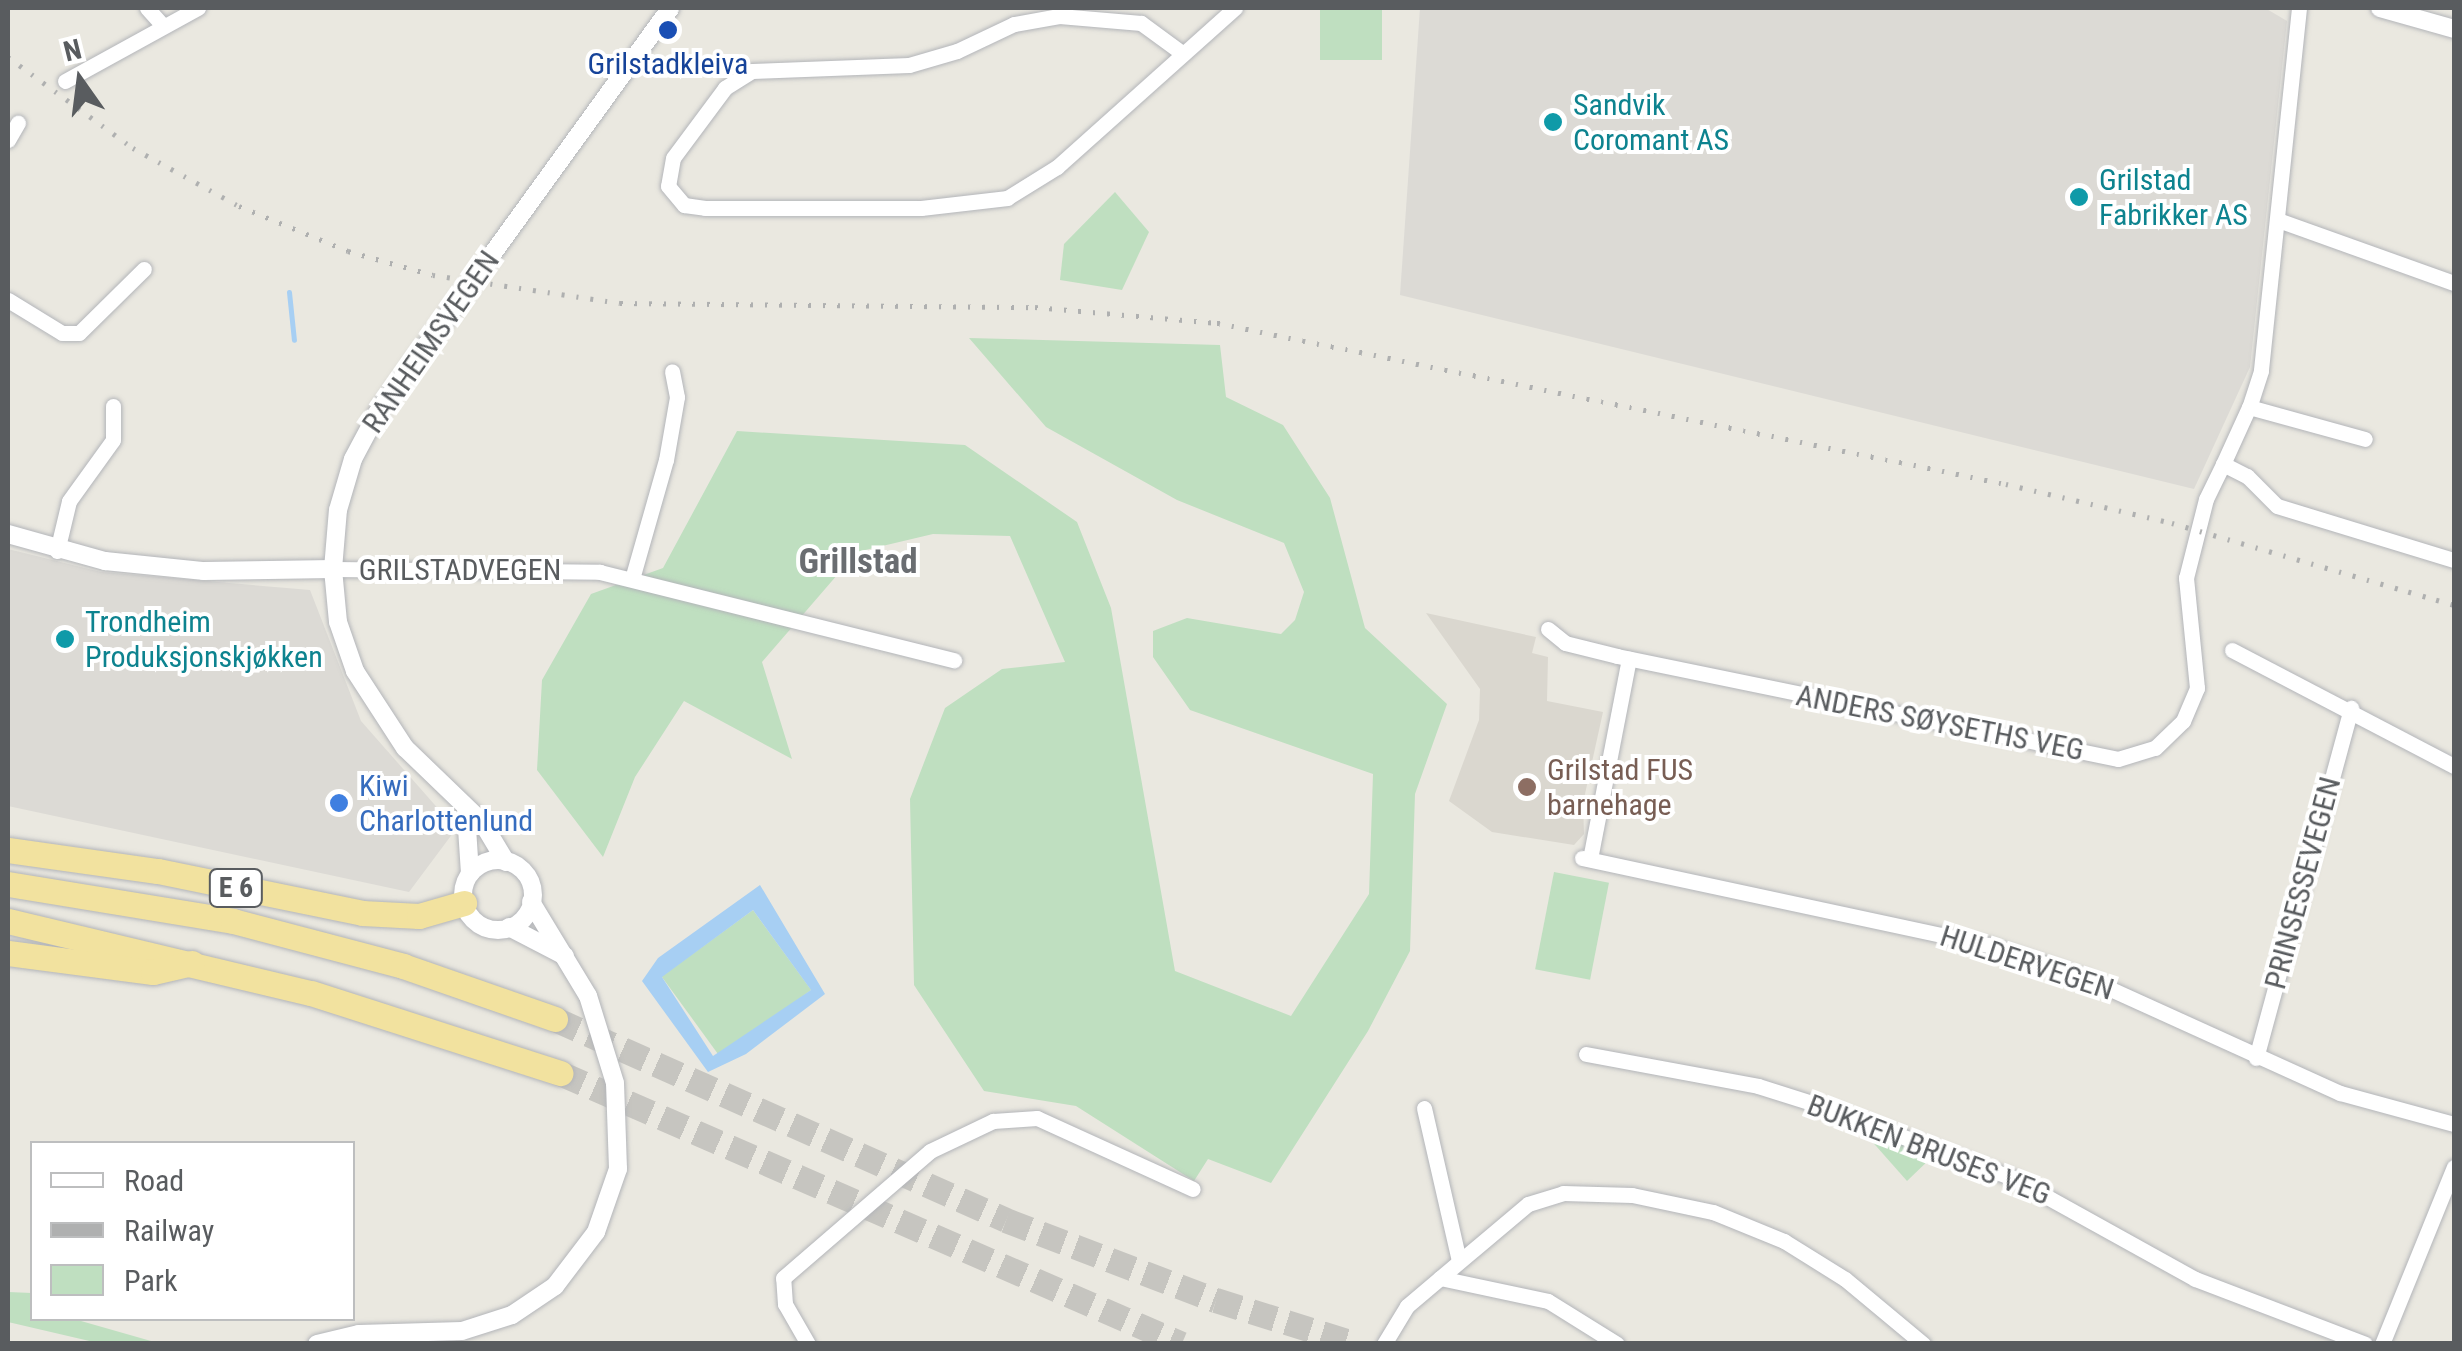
<!DOCTYPE html>
<html>
<head>
<meta charset="utf-8">
<style>
  body { margin:0 }
  #map { position:relative; width:2462px; height:1351px; overflow:hidden; background:#eae8e0; font-family:"Roboto Condensed",sans-serif }
  div>[style] { position:absolute }
  .industrial>* { inset:0; background:#dcdad5 }
  .education>* { inset:0; background:#dad7cf }
  .green>* { inset:0; background:#bfdfc0; transform-origin:0 0 }
  .water>* { inset:0; background:#a7cff3 }
  .stream>* { height:5px; margin:-2.5px; padding:0 2.5px; transform-origin:2.5px; border-radius:2.5px; background:#a7cff3 }
  .trunk-tunnel>* { height:25px; margin-top:-12.5px; transform-origin:0; background:repeating-linear-gradient(90deg,#c6c5c0 0 25px,transparent 0 37px) }
  .roads { filter:drop-shadow(0 0 2px #b3b5b9) drop-shadow(0 0 2px #b3b5b9) }
  .minor>* { height:15px; margin:-7.5px; padding:0 7.5px; transform-origin:7.5px; border-radius:7.5px; background:#fff }
  .tertiary>* { height:18px; margin:-9px; padding:0 9px; transform-origin:9px; border-radius:9px; background:#fff }
  .tertiary>.ring { margin:-9px; padding:0; box-sizing:content-box; background:none; border:18px solid #fff; border-radius:50% }
  .trunk>* { height:25px; margin:-12.5px; padding:0 12.5px; transform-origin:12.5px; border-radius:12.5px; background:#f2e29f }
  .rail>* { height:5px; margin-top:-2.5px; transform-origin:0; background:repeating-linear-gradient(90deg,#afb0b0 0 2.5px,transparent 0 14.5px) }
  .dots>* { width:28px; height:28px; translate:-50% -50%; box-sizing:border-box; border:5px solid #fff; border-radius:50% }
  span { translate:-50% -50%; white-space:nowrap; text-align:center; line-height:1.15; -webkit-text-stroke:8px #fff; paint-order:stroke }
  .shield-label span { padding:2px 8px; background:#fff; border:2px solid; border-radius:8px; -webkit-text-stroke-width:0 }
  .shield-label { font-size:28px; color:#595c5f; font-weight:700 }
  .transit-label { font-size:30px; color:#164399 }
  .culture-label { font-size:30px; color:#0d838f }
  .left { translate:0 -50%; text-align:left }
  .street-label { font-size:30px; color:#595c5f }
  .education-label { font-size:30px; color:#785e54 }
  .shop-label { font-size:30px; color:#366cbe }
  .quarter-label { font-size:35px; color:#6a6d71; font-weight:700 }
  .frame { position:absolute; inset:0; border:10px solid #595c5f; pointer-events:none }
  .legend { position:absolute; left:30px; top:1141px; width:325px; height:180px; box-sizing:border-box; background:#fff; border:2px solid #bdbebf; margin:0; padding:12px 18px; list-style:none; font-size:30px; color:#595c5f }
  .legend li { display:flex; align-items:center; gap:20px; height:50px }
  .legend b { width:50px; border:2px solid #bdbebf }
  .north { position:absolute; left:30px; top:30px; width:100px; height:100px; -webkit-text-stroke:8px #fff; paint-order:stroke; rotate:346deg; font-size:28px; font-weight:700; line-height:40px; text-align:center; color:#595c5f }
  .north::after { content:''; display:block; margin:auto; width:35px; height:45px; background:#595c5f; clip-path:polygon(50% 0,100% 100%,50% 72%,0 100%) }
</style>
</head>
<body>
<div id="map">
  <div class="industrial">
    <i style="clip-path:polygon(1420px 8px,2265px 8px,2287px 21px,2250px 367px,2194px 489px,1400px 295px)"></i>
    <i style="clip-path:polygon(8px 549px,101px 572px,310px 590px,361px 721px,456px 829px,409px 892px,8px 806px)"></i>
  </div>
  <div class="education">
    <i style="clip-path:polygon(1426px 613px,1536px 637px,1532px 653px,1548px 657px,1547px 701px,1603px 712px,1583px 803px,1584px 834px,1574px 845px,1492px 832px,1449px 801px,1479px 720px,1480px 689px)"></i>
  </div>
  <div class="green">
    <i style="left:1320px;top:8px;width:62px;height:52px"></i>
    <i style="clip-path:polygon(1115px 192px,1149px 232px,1122px 290px,1060px 280px,1064px 244px)"></i>
    <i style="clip-path:polygon(969px 338px,1220px 345px,1226px 397px,1283px 425px,1330px 498px,1365px 628px,1447px 704px,1415px 794px,1410px 951px,1368px 1031px,1271px 1183px,1208px 1159px,1194px 1181px,1076px 1106px,984px 1091px,914px 985px,910px 799px,945px 708px,1002px 669px,1065px 662px,1010px 536px,933px 534px,857px 552px,762px 662px,792px 759px,684px 701px,635px 777px,603px 857px,537px 770px,542px 680px,591px 594px,663px 568px,737px 431px,965px 445px,1077px 522px,1111px 608px,1175px 971px,1291px 1016px,1369px 894px,1373px 774px,1190px 710px,1153px 657px,1153px 631px,1187px 618px,1281px 634px,1295px 620px,1304px 592px,1284px 543px,1177px 500px,1046px 427px)"></i>
    <i style="left:1554px;top:872px;width:56px;height:99px;rotate:11deg"></i>
    <i style="left:753px;top:910px;width:99px;height:113px;rotate:54deg"></i>
    <i style="clip-path:polygon(1861px 1129px,1900px 1143px,1933px 1156px,1907px 1181px)"></i>
    <i style="clip-path:polygon(8px 1292px,32px 1293px,32px 1318px,74px 1319px,158px 1343px,98px 1343px,8px 1322px)"></i>
  </div>
  <div class="water">
    <i style="clip-path:polygon(evenodd,760px 885px,825px 994px,746px 1054px,708px 1072px,642px 981px,658px 958px,760px 885px,753px 910px,811px 990px,713px 1056px,662px 977px,753px 910px)"></i>
  </div>
  <div class="stream">
    <i style="left:289px;top:292px;width:48px;rotate:84.1deg"></i>
  </div>
  <div class="trunk-tunnel">
    <i style="left:555px;top:1019px;width:494px;rotate:24deg"></i>
    <i style="left:1006px;top:1220px;width:225px;rotate:20.9deg"></i>
    <i style="left:1216px;top:1300px;width:147px;rotate:17.4deg"></i>
    <i style="left:560px;top:1073px;width:678px;rotate:23.54deg"></i>
  </div>
  <div class="roads">
    <div class="minor">
      <i style="left:147px;top:8px;width:24px;rotate:48deg"></i>
      <i style="left:2299px;top:8px;width:365px;rotate:96deg"></i>
      <i style="left:2261px;top:371px;width:38px;rotate:108deg"></i>
      <i style="left:2249px;top:407px;width:120px;rotate:15.4deg"></i>
      <i style="left:1182px;top:53px;width:51px;rotate:-143.8deg"></i>
      <i style="left:1141px;top:23px;width:82px;rotate:-175.1deg"></i>
      <i style="left:1059px;top:16px;width:46px;rotate:169.9deg"></i>
      <i style="left:1014px;top:24px;width:63px;rotate:154.7deg"></i>
      <i style="left:957px;top:51px;width:50px;rotate:163.7deg"></i>
      <i style="left:909px;top:65px;width:157px;rotate:177.8deg"></i>
      <i style="left:752px;top:71px;width:32px;rotate:148deg"></i>
      <i style="left:725px;top:88px;width:87px;rotate:126.6deg"></i>
      <i style="left:673px;top:158px;width:28px;rotate:100deg"></i>
      <i style="left:668px;top:186px;width:25px;rotate:50deg"></i>
      <i style="left:684px;top:205px;width:21px;rotate:8deg"></i>
      <i style="left:705px;top:208px;width:216px"></i>
      <i style="left:921px;top:208px;width:87px;rotate:-6.6deg"></i>
      <i style="left:1007px;top:198px;width:59px;rotate:-31.8deg"></i>
      <i style="left:1057px;top:167px;width:239px;rotate:-41.8deg"></i>
      <i style="left:65px;top:81px;width:152px;rotate:-28.8deg"></i>
      <i style="left:8px;top:140px;width:20px;rotate:-60deg"></i>
      <i style="left:2278px;top:220px;width:187px;rotate:19.7deg"></i>
      <i style="left:8px;top:300px;width:63px;rotate:31.4deg"></i>
      <i style="left:62px;top:333px;width:17px"></i>
      <i style="left:79px;top:333px;width:91px;rotate:-44.6deg"></i>
      <i style="left:2249px;top:407px;width:63px;rotate:114.5deg"></i>
      <i style="left:2223px;top:464px;width:27px;rotate:27deg"></i>
      <i style="left:2247px;top:476px;width:42px;rotate:45deg"></i>
      <i style="left:2277px;top:506px;width:185px;rotate:17deg"></i>
      <i style="left:57px;top:551px;width:51px;rotate:-76.5deg"></i>
      <i style="left:69px;top:501px;width:75px;rotate:-54.2deg"></i>
      <i style="left:113px;top:440px;width:34px;rotate:-90deg"></i>
      <i style="left:333px;top:569px;width:267px;rotate:0.6deg"></i>
      <i style="left:600px;top:572px;width:365px;rotate:14deg"></i>
      <i style="left:632px;top:579px;width:124px;rotate:-74.1deg"></i>
      <i style="left:666px;top:460px;width:64px;rotate:-80.1deg"></i>
      <i style="left:677px;top:397px;width:26px;rotate:-101deg"></i>
      <i style="left:1548px;top:629px;width:22px;rotate:39deg"></i>
      <i style="left:1565px;top:643px;width:54px;rotate:14deg"></i>
      <i style="left:1617px;top:656px;width:511px;rotate:11.62deg"></i>
      <i style="left:2118px;top:759px;width:39px;rotate:-17deg"></i>
      <i style="left:2155px;top:748px;width:39px;rotate:-44deg"></i>
      <i style="left:2183px;top:721px;width:36px;rotate:-67deg"></i>
      <i style="left:2197px;top:688px;width:111px;rotate:-95.7deg"></i>
      <i style="left:2186px;top:578px;width:81px;rotate:-75.8deg"></i>
      <i style="left:2206px;top:499px;width:39px;rotate:-64deg"></i>
      <i style="left:2232px;top:650px;width:250px;rotate:27.6deg"></i>
      <i style="left:1582px;top:858px;width:416px;rotate:12.1deg"></i>
      <i style="left:1989px;top:945px;width:100px;rotate:18.6deg"></i>
      <i style="left:2084px;top:977px;width:281px;rotate:24.4deg"></i>
      <i style="left:2340px;top:1093px;width:118px;rotate:15.2deg"></i>
      <i style="left:1590px;top:859px;width:204px;rotate:-79deg"></i>
      <i style="left:1586px;top:1054px;width:175px;rotate:10.5deg"></i>
      <i style="left:1758px;top:1086px;width:66px;rotate:17.6deg"></i>
      <i style="left:1821px;top:1106px;width:205px;rotate:20.6deg"></i>
      <i style="left:2013px;top:1178px;width:208px;rotate:29deg"></i>
      <i style="left:2195px;top:1279px;width:182px;rotate:20.9deg"></i>
      <i style="left:2256px;top:1058px;width:363px;rotate:-74.8deg"></i>
      <i style="left:1424px;top:1108px;width:157px;rotate:77.1deg"></i>
      <i style="left:1440px;top:1278px;width:115px;rotate:-40.1deg"></i>
      <i style="left:1528px;top:1204px;width:37px;rotate:-17deg"></i>
      <i style="left:1563px;top:1193px;width:69px;rotate:1.7deg"></i>
      <i style="left:1632px;top:1195px;width:83px;rotate:11.9deg"></i>
      <i style="left:1713px;top:1212px;width:77px;rotate:22.2deg"></i>
      <i style="left:1784px;top:1241px;width:72px;rotate:31.9deg"></i>
      <i style="left:1845px;top:1279px;width:102px;rotate:39.8deg"></i>
      <i style="left:808px;top:1344px;width:46px;rotate:-119.9deg"></i>
      <i style="left:785px;top:1304px;width:26px;rotate:-94deg"></i>
      <i style="left:783px;top:1278px;width:194px;rotate:-40.8deg"></i>
      <i style="left:930px;top:1151px;width:70px;rotate:-25.5deg"></i>
      <i style="left:993px;top:1121px;width:44px;rotate:-3.9deg"></i>
      <i style="left:1037px;top:1118px;width:171px;rotate:24.5deg"></i>
      <i style="left:1384px;top:1344px;width:44px;rotate:-58.8deg"></i>
      <i style="left:1407px;top:1306px;width:43px;rotate:-40.3deg"></i>
      <i style="left:1440px;top:1278px;width:110px;rotate:12deg"></i>
      <i style="left:1548px;top:1301px;width:81px;rotate:31.9deg"></i>
      <i style="left:2382px;top:1344px;width:191px;rotate:-67.9deg"></i>
    </div>
    <div class="tertiary">
      <i style="left:2380px;top:8px;width:77px;rotate:15.8deg"></i>
      <i style="left:8px;top:534px;width:101px;rotate:15.6deg"></i>
      <i style="left:105px;top:561px;width:100px;rotate:5.8deg"></i>
      <i style="left:204px;top:571px;width:129px;rotate:-0.9deg"></i>
      <i style="left:466px;top:813px;width:61px;rotate:86.2deg"></i>
      <i class="ring" style="left:463px;top:860px;width:52px;height:52px"></i>
      <i style="left:506px;top:862px;width:47px;rotate:-121deg"></i>
      <i style="left:482px;top:822px;width:107px;rotate:-136.1deg"></i>
      <i style="left:405px;top:748px;width:92px;rotate:-123deg"></i>
      <i style="left:355px;top:671px;width:52px;rotate:-109.1deg"></i>
      <i style="left:338px;top:622px;width:53px;rotate:-95.4deg"></i>
      <i style="left:333px;top:569px;width:59px;rotate:-85.2deg"></i>
      <i style="left:338px;top:510px;width:53px;rotate:-73.6deg"></i>
      <i style="left:353px;top:459px;width:53px;rotate:-62deg"></i>
      <i style="left:378px;top:412px;width:498px;rotate:-54.1deg"></i>
      <i style="left:509px;top:927px;width:63px;rotate:27.4deg"></i>
      <i style="left:317px;top:1344px;width:43px;rotate:-13.4deg"></i>
      <i style="left:359px;top:1334px;width:103px;rotate:-1.7deg"></i>
      <i style="left:462px;top:1331px;width:52px;rotate:-17.7deg"></i>
      <i style="left:512px;top:1315px;width:52px;rotate:-34deg"></i>
      <i style="left:555px;top:1286px;width:68px;rotate:-52.8deg"></i>
      <i style="left:596px;top:1232px;width:67px;rotate:-70.8deg"></i>
      <i style="left:618px;top:1169px;width:86px;rotate:-92deg"></i>
      <i style="left:615px;top:1083px;width:91px;rotate:-107.2deg"></i>
      <i style="left:588px;top:996px;width:110px;rotate:-121.2deg"></i>
    </div>
    <div class="trunk">
      <i style="left:8px;top:850px;width:151px;rotate:8deg"></i>
      <i style="left:158px;top:871px;width:208px;rotate:11.6deg"></i>
      <i style="left:362px;top:913px;width:57px;rotate:3deg"></i>
      <i style="left:419px;top:916px;width:47px;rotate:-16.1deg"></i>
      <i style="left:8px;top:884px;width:228px;rotate:9.3deg"></i>
      <i style="left:233px;top:921px;width:176px;rotate:14.8deg"></i>
      <i style="left:403px;top:966px;width:161px;rotate:19.2deg"></i>
      <i style="left:8px;top:921px;width:311px;rotate:13.4deg"></i>
      <i style="left:311px;top:993px;width:262px;rotate:17.8deg"></i>
      <i style="left:8px;top:953px;width:146px;rotate:7.5deg"></i>
      <i style="left:153px;top:972px;width:40px;rotate:-13deg"></i>
    </div>
  </div>
  <div class="rail">
    <i style="left:8px;top:57px;width:155px;rotate:36.1deg"></i>
    <i style="left:133px;top:148px;width:121px;rotate:28.7deg"></i>
    <i style="left:239px;top:206px;width:118px;rotate:22.4deg"></i>
    <i style="left:348px;top:251px;width:88px;rotate:15.8deg"></i>
    <i style="left:433px;top:275px;width:189px;rotate:8.5deg"></i>
    <i style="left:620px;top:303px;width:415px;rotate:0.6deg"></i>
    <i style="left:1035px;top:307px;width:183px;rotate:5deg"></i>
    <i style="left:1217px;top:323px;width:805px;rotate:11.53deg"></i>
    <i style="left:2006px;top:484px;width:171px;rotate:13.2deg"></i>
    <i style="left:2172px;top:523px;width:294px;rotate:16.2deg"></i>
  </div>
  <div class="dots">
    <i style="left:668px;top:30px;background:#1a4fb4"></i>
    <i style="left:1553px;top:122px;background:#0f9aa8"></i>
    <i style="left:2079px;top:197px;background:#0f9aa8"></i>
    <i style="left:65px;top:639px;background:#0f9aa8"></i>
    <i style="left:1527px;top:787px;background:#8d6e63"></i>
    <i style="left:339px;top:803px;background:#3f7fe0"></i>
  </div>
  <div class="shield-label">
    <span style="left:236px;top:888px">E 6</span>
  </div>
  <div class="transit-label">
    <span style="left:668px;top:64px">Grilstadkleiva</span>
  </div>
  <div class="culture-label">
    <span class="left" style="left:1573px;top:122px">Sandvik<br>Coromant AS</span>
    <span class="left" style="left:2099px;top:197px">Grilstad<br>Fabrikker AS</span>
    <span class="left" style="left:85px;top:639px">Trondheim<br>Produksjonskjøkken</span>
  </div>
  <div class="street-label">
    <span style="left:431px;top:342px;rotate:-55deg">RANHEIMSVEGEN</span>
    <span style="left:460px;top:570px">GRILSTADVEGEN</span>
    <span style="left:1940px;top:723px;rotate:11deg">ANDERS SØYSETHS VEG</span>
    <span style="left:2303px;top:883px;rotate:-75deg">PRINSESSEVEGEN</span>
    <span style="left:2027px;top:963px;rotate:18deg">HULDERVEGEN</span>
    <span style="left:1929px;top:1150px;rotate:21deg">BUKKEN BRUSES VEG</span>
  </div>
  <div class="education-label">
    <span class="left" style="left:1547px;top:787px">Grilstad FUS<br>barnehage</span>
  </div>
  <div class="shop-label">
    <span class="left" style="left:359px;top:803px">Kiwi<br>Charlottenlund</span>
  </div>
  <div class="quarter-label">
    <span style="left:858px;top:562px">Grillstad</span>
  </div>
  <div class="frame"></div>
  <ul class="legend">
  <li><b style="height:12px;background:#fff"></b>Road</li>
  <li><b style="height:12px;background:#afb0b0"></b>Railway</li>
  <li><b style="height:28px;background:#bfdfc0"></b>Park</li>
  </ul>
  <div class="north">N</div>
</div>
</body>
</html>
